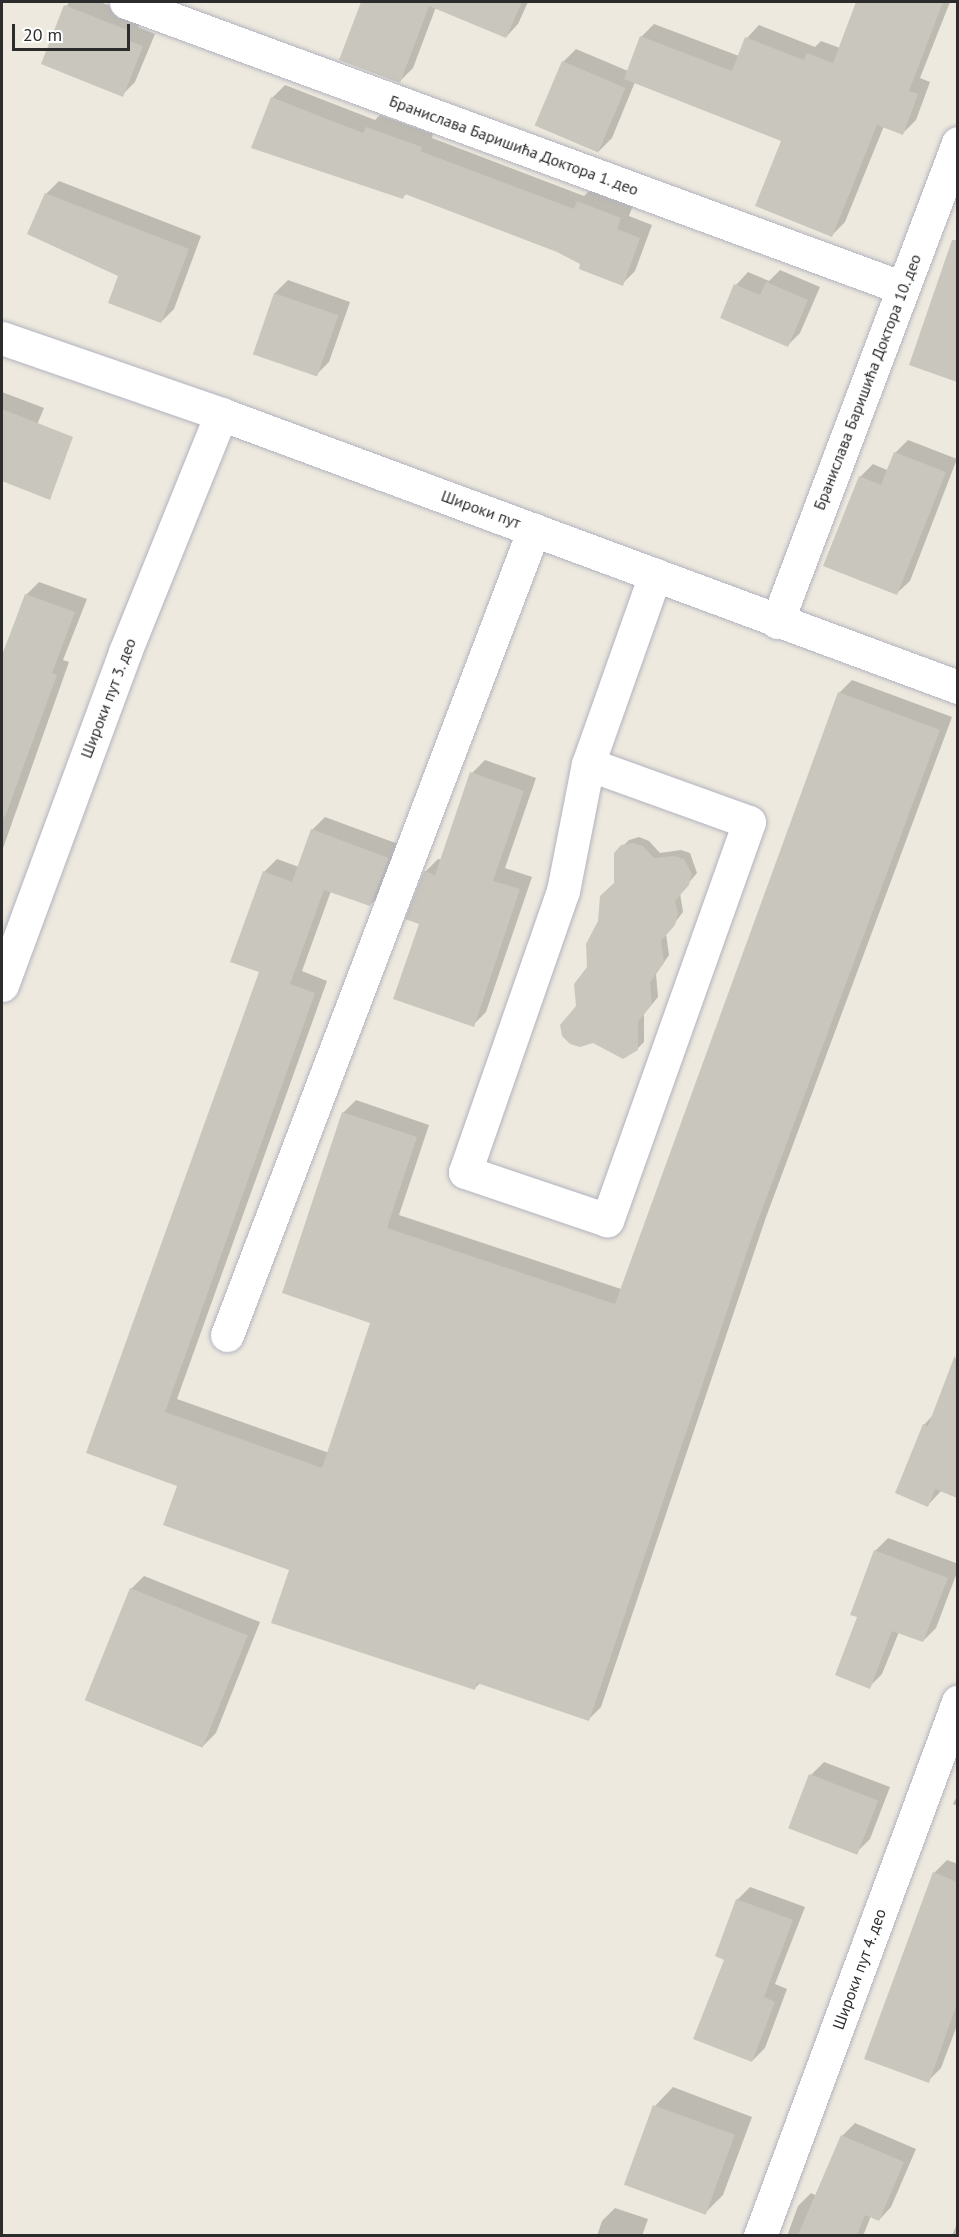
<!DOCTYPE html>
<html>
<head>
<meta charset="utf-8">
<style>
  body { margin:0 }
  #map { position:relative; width:959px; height:2237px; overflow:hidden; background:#ede9de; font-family:"PT Sans",sans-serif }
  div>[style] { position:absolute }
  .shadow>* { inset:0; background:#0003 }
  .building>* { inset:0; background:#c9c7bd; transform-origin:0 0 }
  .roads { filter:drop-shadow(0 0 2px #b2b2bf) drop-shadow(0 0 2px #b2b2bf) }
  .minor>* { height:33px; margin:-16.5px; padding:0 16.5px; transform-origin:16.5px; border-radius:16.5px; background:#fff }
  span { translate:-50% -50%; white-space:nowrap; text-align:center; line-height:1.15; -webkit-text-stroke:4.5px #fff; paint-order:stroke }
  .street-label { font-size:16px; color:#2c2c2c }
  .frame { position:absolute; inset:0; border:3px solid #2c2c2c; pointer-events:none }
  .scale { position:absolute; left:12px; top:24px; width:118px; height:27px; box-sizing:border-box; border:3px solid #2c2c2c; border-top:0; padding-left:8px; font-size:18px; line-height:21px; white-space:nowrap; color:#2c2c2c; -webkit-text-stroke:4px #fff; paint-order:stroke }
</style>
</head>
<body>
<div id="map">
  <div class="shadow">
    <i style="clip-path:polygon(70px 2px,100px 2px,142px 18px,138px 27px,155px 34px,135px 82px,122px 95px,66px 6px)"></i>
    <i style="clip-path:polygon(363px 2px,528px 2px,518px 24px,506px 37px,436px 7px,413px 68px,400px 81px,341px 59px)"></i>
    <i style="clip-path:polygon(858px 2px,950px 2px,920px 78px,930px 82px,916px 120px,903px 133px,884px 126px,845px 222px,832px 235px,783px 140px,635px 82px,612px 138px,599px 151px,563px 62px,576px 49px,628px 71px,642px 36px,654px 24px,739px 56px,747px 38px,759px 25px,815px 47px,821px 41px,840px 48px)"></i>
    <i style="clip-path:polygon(285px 85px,375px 120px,380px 115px,433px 134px,432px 138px,584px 196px,591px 189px,633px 205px,629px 216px,652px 225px,635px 271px,622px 284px,558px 251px,407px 193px,402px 198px,272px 98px)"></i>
    <i style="clip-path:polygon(59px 181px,201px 236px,174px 309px,161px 322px,46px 194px)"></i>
    <i style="clip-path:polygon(780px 270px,820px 287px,800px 333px,787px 346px,736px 285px,748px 272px,769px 281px)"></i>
    <i style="clip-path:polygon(288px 280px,350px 302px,329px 362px,316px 375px,255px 353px,275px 293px)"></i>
    <i style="clip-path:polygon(948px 280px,958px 283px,958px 380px,911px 364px)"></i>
    <i style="clip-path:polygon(2px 392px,44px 408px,19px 468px,6px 481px,2px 479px)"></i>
    <i style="clip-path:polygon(908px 440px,957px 459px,910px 581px,897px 593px,860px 477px,873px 464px,887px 470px,895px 453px)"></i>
    <i style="clip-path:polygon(39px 582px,87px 599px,63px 660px,69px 662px,2px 851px,2px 655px,26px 595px)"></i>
    <i style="clip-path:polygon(852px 680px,952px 717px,765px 1220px,601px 1707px,588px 1720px,480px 1683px,474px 1689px,291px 1569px,179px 1485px,88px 1452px,260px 971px,264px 872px,277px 859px,299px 867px,312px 830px,325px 817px,401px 845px,383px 892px,370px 905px,331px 891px,302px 971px,327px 981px,177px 1399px,329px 1453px,372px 1322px,343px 1113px,356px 1100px,429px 1125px,399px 1215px,621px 1289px,839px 693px)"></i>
    <i style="clip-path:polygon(485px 760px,536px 778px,505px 868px,532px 877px,486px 1012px,473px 1025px,420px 923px,425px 872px,438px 859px,442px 860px,472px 773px)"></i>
    <i style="clip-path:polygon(639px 837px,649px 841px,660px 853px,681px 850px,690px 853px,697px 873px,680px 893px,683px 912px,666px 934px,669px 955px,656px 974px,658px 997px,644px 1014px,644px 1042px,637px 1049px,577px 1007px,616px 883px,615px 854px,629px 840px)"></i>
    <i style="clip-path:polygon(958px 1352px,958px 1493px,942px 1490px,928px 1505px,924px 1425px,933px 1415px)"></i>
    <i style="clip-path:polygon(888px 1538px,956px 1563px,956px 1575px,936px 1628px,923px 1641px,899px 1632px,882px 1674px,869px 1687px,859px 1617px,875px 1551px)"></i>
    <i style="clip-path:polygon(144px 1576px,260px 1622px,216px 1733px,203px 1746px,131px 1589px)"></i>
    <i style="clip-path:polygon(824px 1762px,890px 1787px,870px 1839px,857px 1852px,791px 1827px,811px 1775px)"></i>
    <i style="clip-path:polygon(958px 1794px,958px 1806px,953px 1804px)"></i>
    <i style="clip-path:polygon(947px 1860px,958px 1864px,958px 1987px,953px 1999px,958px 2001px,958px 2023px,941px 2068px,928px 2081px,934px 1873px)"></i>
    <i style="clip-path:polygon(750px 1887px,805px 1907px,775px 1984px,787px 1989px,765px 2048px,752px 2061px,726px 1959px,737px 1900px)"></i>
    <i style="clip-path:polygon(673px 2087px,752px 2117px,723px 2195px,705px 2213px,655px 2106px)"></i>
    <i style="clip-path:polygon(855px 2123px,916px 2149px,891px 2207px,879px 2220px,871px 2216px,863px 2236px,787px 2236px,798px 2206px,811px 2193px,817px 2196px,842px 2136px)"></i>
    <i style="clip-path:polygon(615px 2208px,648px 2219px,642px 2236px,597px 2236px,602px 2221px)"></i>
    <i style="clip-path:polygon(958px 2221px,958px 2236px,952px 2236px)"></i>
  </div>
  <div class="building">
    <i style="clip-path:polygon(361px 2px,522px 2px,506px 38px,429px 6px,400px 83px,339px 60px)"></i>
    <i style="clip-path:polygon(856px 2px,943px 2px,909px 91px,918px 94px,903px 135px,877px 125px,832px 237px,755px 206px,781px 141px,624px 79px,640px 36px,732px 71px,745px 37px,804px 60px,807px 53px,833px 63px)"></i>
    <i style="clip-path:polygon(64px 5px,130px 31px,126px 40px,143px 46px,123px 97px,41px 64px)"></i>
    <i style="left:562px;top:61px;width:69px;height:70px;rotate:23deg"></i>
    <i style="clip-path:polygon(271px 97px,363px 133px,366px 127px,422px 147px,420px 151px,574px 209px,577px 201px,621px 218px,617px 229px,640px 238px,623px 286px,579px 269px,580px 264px,557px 252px,405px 194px,403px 199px,251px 148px)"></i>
    <i style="clip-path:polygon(45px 193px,189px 249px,161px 323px,108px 303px,118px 276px,27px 234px)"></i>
    <i style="clip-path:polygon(952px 240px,957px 240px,957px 382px,909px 365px)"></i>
    <i style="clip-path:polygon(766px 282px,808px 300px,788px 347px,720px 318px,734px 284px,760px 295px)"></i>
    <i style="left:274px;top:293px;width:68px;height:65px;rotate:19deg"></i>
    <i style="clip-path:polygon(2px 409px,73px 437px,50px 500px,2px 481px)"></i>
    <i style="clip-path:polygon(894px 452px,946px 472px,897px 595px,823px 566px,859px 476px,881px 485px)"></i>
    <i style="clip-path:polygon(25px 594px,75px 612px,52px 673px,57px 675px,5px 817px,2px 816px,2px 656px)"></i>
    <i style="clip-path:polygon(838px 692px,940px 730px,753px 1234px,589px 1721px,477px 1683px,475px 1690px,271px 1623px,289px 1570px,163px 1525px,177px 1486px,86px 1453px,259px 972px,230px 962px,263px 871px,292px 882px,311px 829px,389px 858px,370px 906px,324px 890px,290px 984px,315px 993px,165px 1412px,322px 1468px,370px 1323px,282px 1293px,342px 1112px,417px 1137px,387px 1228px,615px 1304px)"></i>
    <i style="clip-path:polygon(470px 772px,524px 791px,493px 881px,520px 889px,474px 1027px,393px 999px,419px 924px,405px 919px,424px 871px,435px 875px)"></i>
    <i style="clip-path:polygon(632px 843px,643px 846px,654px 858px,674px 856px,684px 859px,692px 874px,689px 885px,675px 901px,678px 914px,675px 925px,661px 941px,664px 963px,650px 982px,652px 1004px,638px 1022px,638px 1050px,623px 1059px,593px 1043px,580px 1047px,570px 1044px,562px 1036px,560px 1025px,576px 1006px,574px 984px,587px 967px,586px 944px,598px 921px,600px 896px,614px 883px,614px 853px,621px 845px)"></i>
    <i style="clip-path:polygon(955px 1355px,957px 1498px,935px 1489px,928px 1507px,895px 1493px,923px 1424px,928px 1426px)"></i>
    <i style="clip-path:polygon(874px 1550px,948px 1578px,923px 1642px,892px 1631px,870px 1689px,835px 1675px,857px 1617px,850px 1615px)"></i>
    <i style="left:130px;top:1588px;width:127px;height:121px;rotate:22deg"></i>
    <i style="left:809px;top:1774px;width:74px;height:58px;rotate:21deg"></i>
    <i style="clip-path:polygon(933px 1872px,957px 1882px,957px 2003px,929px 2083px,864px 2059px)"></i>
    <i style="clip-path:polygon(736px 1899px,793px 1920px,764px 1997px,775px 2002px,752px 2062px,693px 2039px,724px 1960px,715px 1956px)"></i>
    <i style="left:653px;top:2105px;width:87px;height:85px;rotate:20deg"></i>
    <i style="clip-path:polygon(841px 2135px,904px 2162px,879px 2221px,865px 2215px,857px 2235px,798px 2235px)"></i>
  </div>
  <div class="roads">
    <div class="minor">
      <i style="left:126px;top:2px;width:828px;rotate:20.21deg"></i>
      <i style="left:2px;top:338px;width:232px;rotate:19.1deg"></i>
      <i style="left:221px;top:414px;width:786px;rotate:20.33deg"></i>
      <i style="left:777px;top:622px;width:512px;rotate:-69.3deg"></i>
      <i style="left:588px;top:764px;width:171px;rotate:19.8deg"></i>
      <i style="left:749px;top:822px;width:423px;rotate:109.6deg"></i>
      <i style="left:607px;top:1220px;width:150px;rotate:-161.3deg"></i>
      <i style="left:465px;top:1172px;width:298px;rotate:-70.8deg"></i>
      <i style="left:563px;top:891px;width:129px;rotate:-78.9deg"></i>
      <i style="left:588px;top:764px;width:201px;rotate:-70.5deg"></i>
      <i style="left:2px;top:985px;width:355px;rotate:-69.7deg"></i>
      <i style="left:125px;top:652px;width:257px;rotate:-68deg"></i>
      <i style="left:227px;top:1335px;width:862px;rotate:-69.15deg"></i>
      <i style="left:760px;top:2236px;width:570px;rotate:-69.66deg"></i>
    </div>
  </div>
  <div class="street-label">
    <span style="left:514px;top:145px;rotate:20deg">Бранислава Баришића Доктора 1. део</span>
    <span style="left:867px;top:382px;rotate:-69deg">Бранислава Баришића Доктора 10. део</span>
    <span style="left:481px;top:509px;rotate:20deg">Широки пут</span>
    <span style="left:108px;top:698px;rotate:-69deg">Широки пут 3. део</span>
    <span style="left:859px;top:1969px;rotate:-70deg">Широки пут 4. део</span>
  </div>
  <div class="frame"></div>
  <div class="scale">20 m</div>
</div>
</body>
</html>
